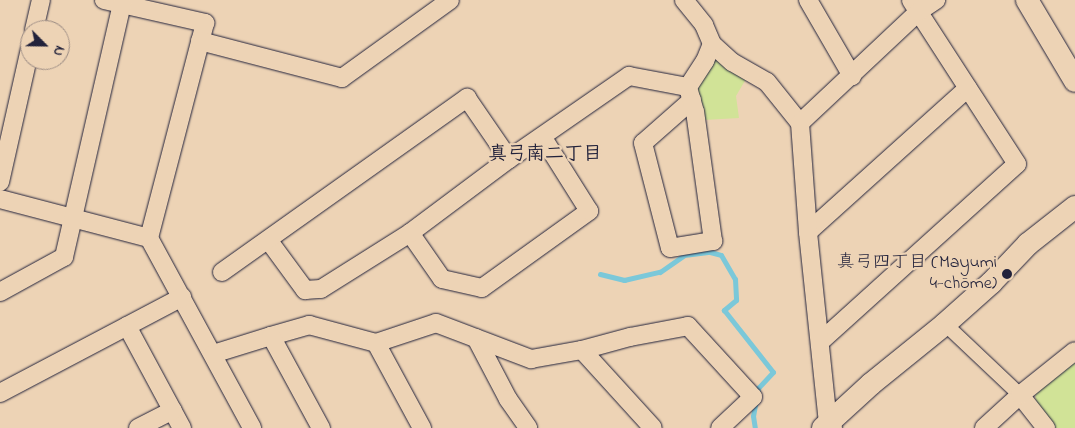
<!DOCTYPE html>
<html>
<head>
<meta charset="utf-8">
<style>
  body { margin:0 }
  #map { position:relative; width:1075px; height:428px; overflow:hidden; background:#edd3b5; font-family:"Indie Flower","Klee One",sans-serif }
  div>[style] { position:absolute }
  .green>* { inset:0; background:#d1e397 }
  .stream>* { height:5px; margin:-2.5px; padding:0 2.5px; transform-origin:2.5px; border-radius:2.5px; background:#7bc8d9 }
  .roads { filter:drop-shadow(0 0 1px #22223b) drop-shadow(0 0 1px #22223b) }
  .pedestrian>* { height:14px; margin:-7px; padding:0 7px; transform-origin:7px; border-radius:7px; background:#edd3b5 }
  .minor>* { height:18px; margin:-9px; padding:0 9px; transform-origin:9px; border-radius:9px; background:#edd3b5 }
  .tertiary>* { height:22px; margin:-11px; padding:0 11px; transform-origin:11px; border-radius:11px; background:#edd3b5 }
  .dots>* { width:14px; height:14px; translate:-50% -50%; box-sizing:border-box; border:2px solid #edd3b5; border-radius:50% }
  span { translate:-50% -50%; white-space:nowrap; text-align:center; line-height:1.15; -webkit-text-stroke:4.5px #edd3b5; paint-order:stroke }
  .poi-label { font-size:18px; color:#22223b }
  .right { translate:-100% -50%; text-align:right }
  .neighbourhood-label { font-size:19px; color:#22223b; font-weight:700 }
  .north { position:absolute; left:20px; top:20px; width:50px; height:50px; box-sizing:border-box; background:#edd3b5; border:1px solid #9c8c84; border-radius:50%; rotate:113deg; font-size:14px; font-weight:700; line-height:20px; text-align:center; color:#22223b }
  .north::after { content:''; display:block; margin:auto; width:18px; height:22px; background:#22223b; clip-path:polygon(50% 0,100% 100%,50% 72%,0 100%) }
</style>
</head>
<body>
<div id="map">
  <div class="green">
    <i style="clip-path:polygon(717px 56px,746px 79px,736px 96px,739px 118px,704px 120px,693px 91px)"></i>
    <i style="clip-path:polygon(1075px 358px,1075px 428px,1056px 428px,1036px 401px,1035px 392px)"></i>
  </div>
  <div class="stream">
    <i style="left:600px;top:274px;width:25px;rotate:14deg"></i>
    <i style="left:624px;top:280px;width:37px;rotate:-13deg"></i>
    <i style="left:660px;top:272px;width:29px;rotate:-35deg"></i>
    <i style="left:684px;top:255px;width:26px;rotate:-7deg"></i>
    <i style="left:710px;top:252px;width:11px;rotate:15deg"></i>
    <i style="left:721px;top:255px;width:28px;rotate:60deg"></i>
    <i style="left:735px;top:279px;width:21px;rotate:87deg"></i>
    <i style="left:736px;top:300px;width:16px;rotate:140deg"></i>
    <i style="left:724px;top:310px;width:79px;rotate:51.7deg"></i>
    <i style="left:773px;top:372px;width:22px;rotate:133deg"></i>
    <i style="left:758px;top:388px;width:28px;rotate:100deg"></i>
    <i style="left:753px;top:416px;width:12px;rotate:81deg"></i>
  </div>
  <div class="roads">
    <div class="pedestrian">
      <i style="left:945px;top:324px;width:103px;rotate:43.4deg"></i>
    </div>
    <div class="minor">
      <i style="left:104px;top:0;width:104px;rotate:12.8deg"></i>
      <i style="left:205px;top:23px;width:222px;rotate:104.6deg"></i>
      <i style="left:149px;top:238px;width:216px;rotate:61.5deg"></i>
      <i style="left:684px;top:0;width:32px;rotate:51deg"></i>
      <i style="left:704px;top:25px;width:21px;rotate:67deg"></i>
      <i style="left:712px;top:44px;width:27px;rotate:42deg"></i>
      <i style="left:732px;top:62px;width:40px;rotate:29.7deg"></i>
      <i style="left:767px;top:82px;width:53px;rotate:51.2deg"></i>
      <i style="left:808px;top:0;width:88px;rotate:59.9deg"></i>
      <i style="left:34px;top:30px;width:31px;rotate:-77deg"></i>
      <i style="left:200px;top:41px;width:147px;rotate:14.6deg"></i>
      <i style="left:342px;top:78px;width:133px;rotate:-35.8deg"></i>
      <i style="left:692px;top:100px;width:65px;rotate:138.7deg"></i>
      <i style="left:643px;top:143px;width:108px;rotate:75.6deg"></i>
      <i style="left:670px;top:248px;width:44px;rotate:-9.2deg"></i>
      <i style="left:713px;top:241px;width:130px;rotate:-97.9deg"></i>
      <i style="left:695px;top:112px;width:26px;rotate:-106deg"></i>
      <i style="left:688px;top:87px;width:31px;rotate:-57deg"></i>
      <i style="left:705px;top:61px;width:18px;rotate:-68deg"></i>
      <i style="left:0;top:182px;width:136px;rotate:-77.3deg"></i>
      <i style="left:0;top:199px;width:154px;rotate:14.7deg"></i>
      <i style="left:808px;top:232px;width:215px;rotate:-42deg"></i>
      <i style="left:410px;top:233px;width:56px;rotate:55.2deg"></i>
      <i style="left:442px;top:279px;width:41px;rotate:12.7deg"></i>
      <i style="left:482px;top:288px;width:132px;rotate:-35.7deg"></i>
      <i style="left:589px;top:211px;width:86px;rotate:-122.2deg"></i>
      <i style="left:269px;top:241px;width:61px;rotate:53.7deg"></i>
      <i style="left:305px;top:290px;width:16px;rotate:-4deg"></i>
      <i style="left:321px;top:289px;width:105px;rotate:-32.2deg"></i>
      <i style="left:410px;top:233px;width:124px;rotate:-36.8deg"></i>
      <i style="left:509px;top:159px;width:146px;rotate:-34.7deg"></i>
      <i style="left:629px;top:76px;width:60px;rotate:10.6deg"></i>
      <i style="left:222px;top:272px;width:301px;rotate:-35.4deg"></i>
      <i style="left:467px;top:98px;width:74px;rotate:55.5deg"></i>
      <i style="left:0;top:292px;width:73px;rotate:-28.7deg"></i>
      <i style="left:64px;top:257px;width:260px;rotate:-77.1deg"></i>
      <i style="left:127px;top:326px;width:116px;rotate:61.7deg"></i>
      <i style="left:271px;top:336px;width:40px;rotate:-16deg"></i>
      <i style="left:309px;top:325px;width:69px;rotate:15deg"></i>
      <i style="left:376px;top:343px;width:63px;rotate:-18.4deg"></i>
      <i style="left:436px;top:323px;width:102px;rotate:20.8deg"></i>
      <i style="left:531px;top:359px;width:52px;rotate:-10deg"></i>
      <i style="left:582px;top:350px;width:50px;rotate:-15.2deg"></i>
      <i style="left:630px;top:337px;width:59px;rotate:-10.7deg"></i>
      <i style="left:688px;top:326px;width:96px;rotate:47.5deg"></i>
      <i style="left:753px;top:397px;width:45px;rotate:136.8deg"></i>
      <i style="left:476px;top:338px;width:69px;rotate:62.3deg"></i>
      <i style="left:508px;top:399px;width:35px;rotate:55deg"></i>
      <i style="left:821px;top:341px;width:264px;rotate:-42.1deg"></i>
      <i style="left:1017px;top:164px;width:195px;rotate:-122.9deg"></i>
      <i style="left:376px;top:343px;width:97px;rotate:61.6deg"></i>
      <i style="left:582px;top:350px;width:105px;rotate:47.7deg"></i>
      <i style="left:213px;top:354px;width:61px;rotate:-17.2deg"></i>
      <i style="left:271px;top:336px;width:105px;rotate:61.5deg"></i>
      <i style="left:0;top:393px;width:206px;rotate:-27.8deg"></i>
      <i style="left:1020px;top:395px;width:42px;rotate:51.8deg"></i>
      <i style="left:138px;top:428px;width:39px;rotate:-27deg"></i>
      <i style="left:833px;top:428px;width:7px;rotate:-135deg"></i>
      <i style="left:828px;top:423px;width:192px;rotate:-96deg"></i>
      <i style="left:808px;top:232px;width:109px;rotate:-94.2deg"></i>
      <i style="left:800px;top:123px;width:162px;rotate:-43.2deg"></i>
      <i style="left:918px;top:12px;width:22px;rotate:-34deg"></i>
      <i style="left:984px;top:428px;width:49px;rotate:-42.5deg"></i>
      <i style="left:1020px;top:395px;width:70px;rotate:-38.7deg"></i>
    </div>
    <div class="tertiary">
      <i style="left:1027px;top:0;width:94px;rotate:59.3deg"></i>
      <i style="left:823px;top:428px;width:65px;rotate:-42.5deg"></i>
      <i style="left:871px;top:384px;width:95px;rotate:-39deg"></i>
      <i style="left:945px;top:324px;width:62px;rotate:-41.7deg"></i>
      <i style="left:991px;top:283px;width:54px;rotate:-46.5deg"></i>
      <i style="left:1028px;top:244px;width:60px;rotate:-38.2deg"></i>
    </div>
  </div>
  <div class="dots">
    <i style="left:1007px;top:274px;background:#22223b"></i>
  </div>
  <div class="poi-label">
    <span class="right" style="left:997px;top:274px">真弓四丁目 (Mayumi<br>4-chōme)</span>
  </div>
  <div class="neighbourhood-label">
    <span style="left:545px;top:155px">真弓南二丁目</span>
  </div>
  <div class="north">N</div>
</div>
</body>
</html>
